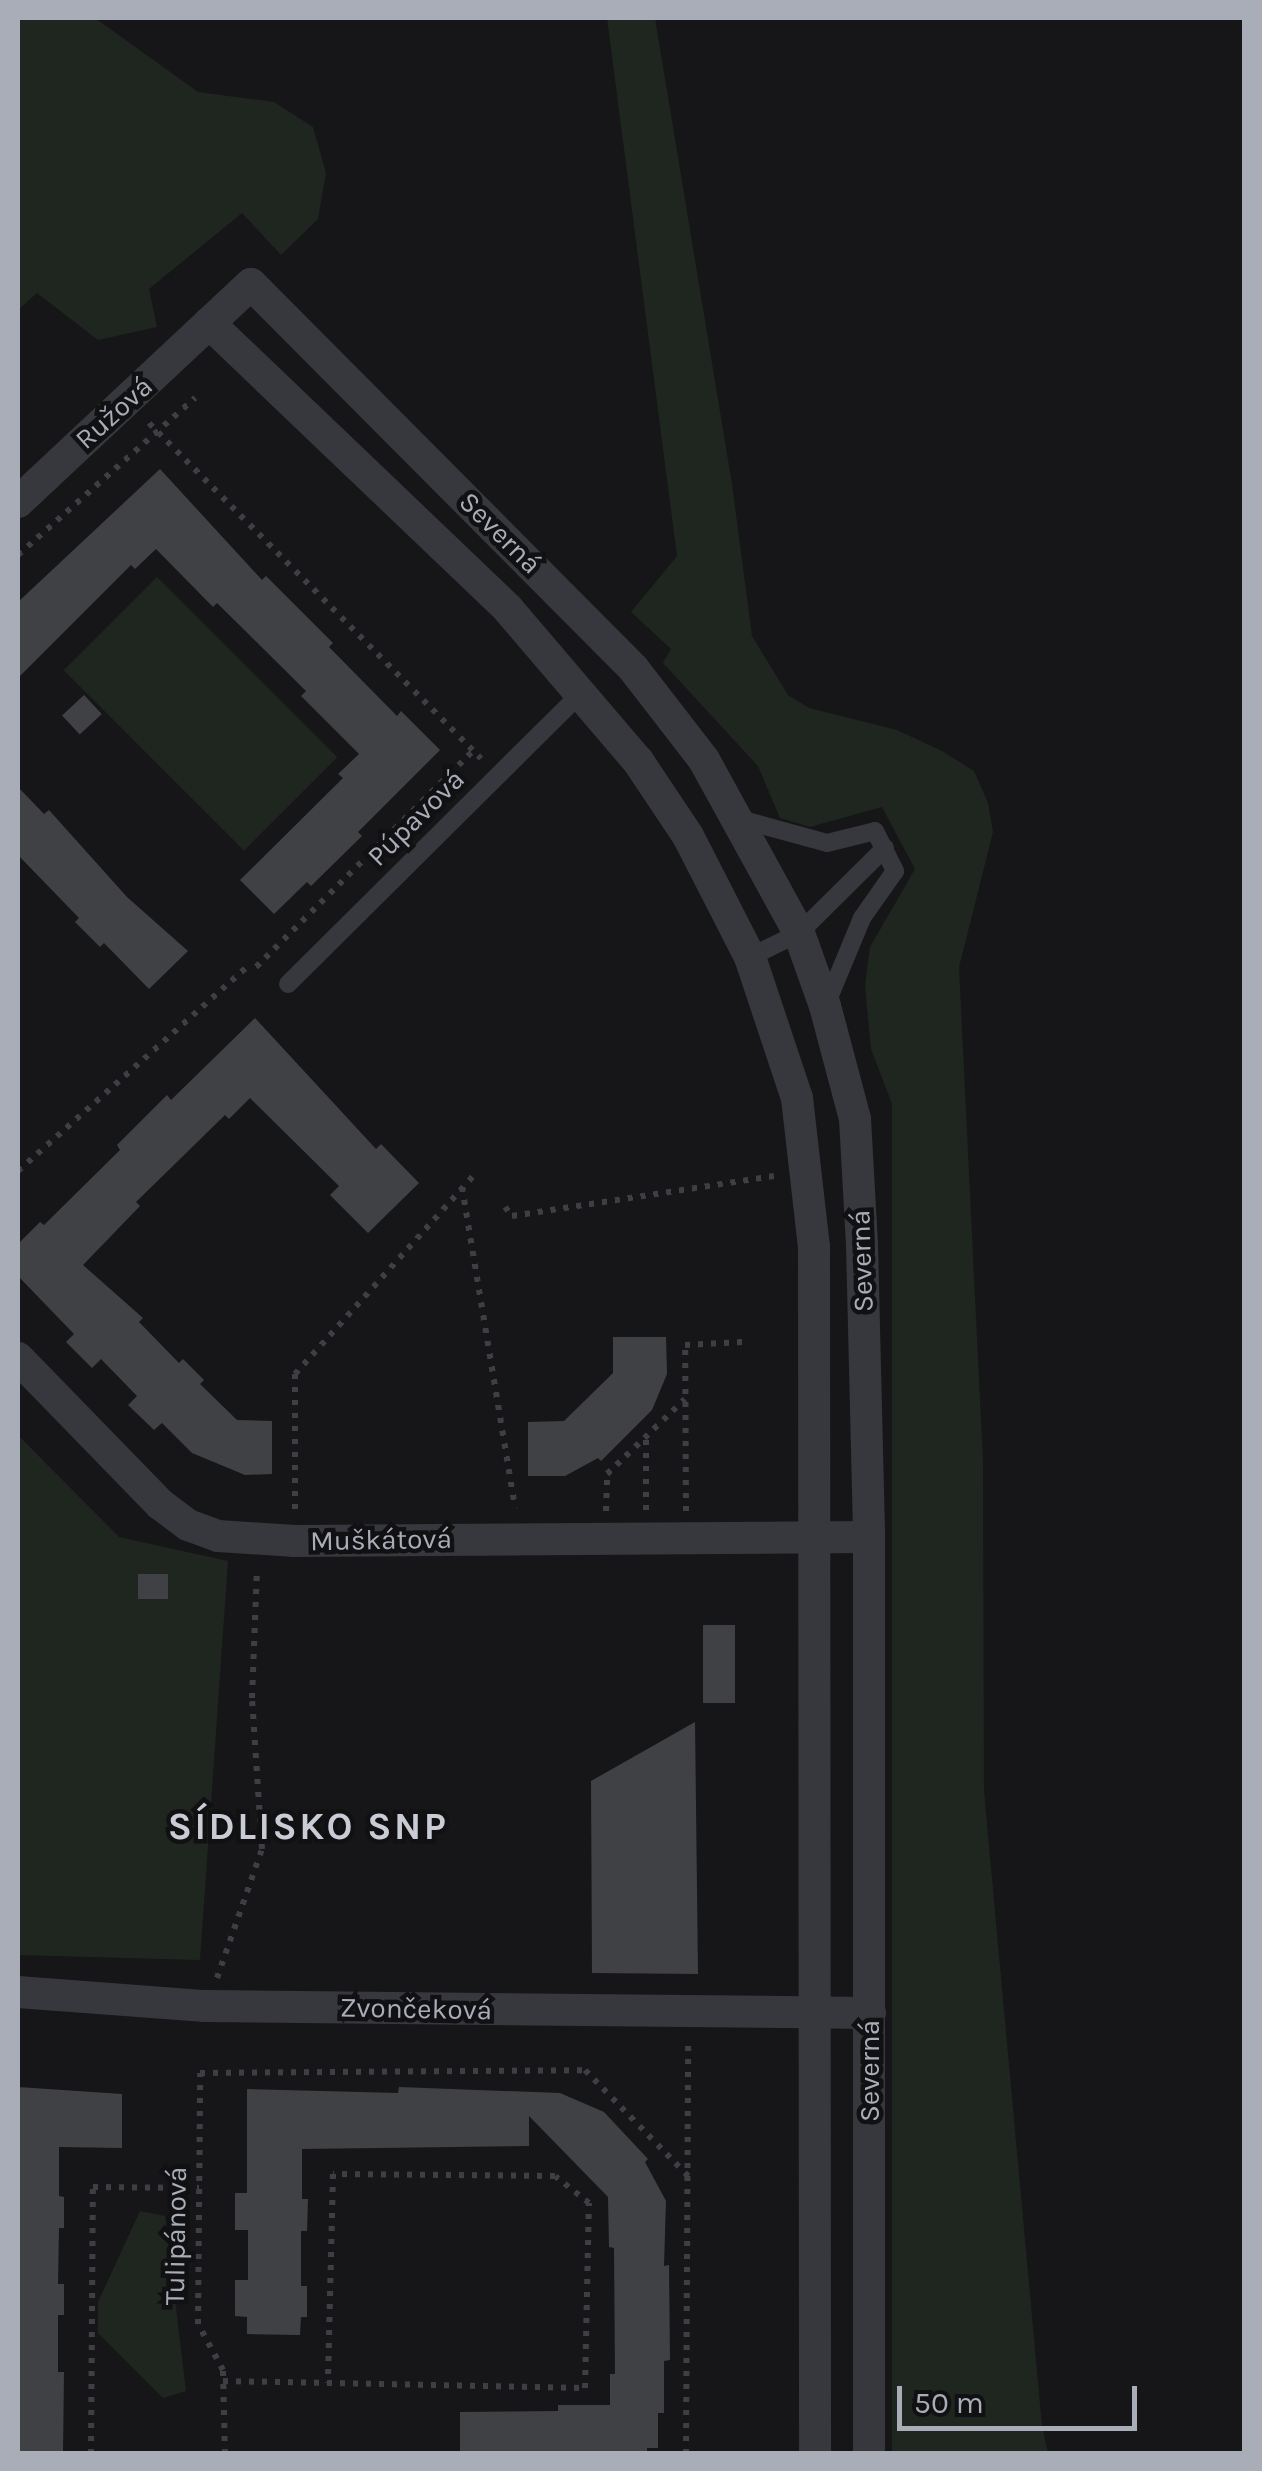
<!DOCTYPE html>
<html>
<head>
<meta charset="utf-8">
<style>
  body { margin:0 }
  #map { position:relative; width:1262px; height:2471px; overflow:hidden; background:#161618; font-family:Karla,sans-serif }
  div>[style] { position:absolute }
  .green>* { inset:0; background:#1e261f; transform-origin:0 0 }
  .building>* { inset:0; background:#404145; transform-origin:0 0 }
  .path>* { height:6px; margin-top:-3px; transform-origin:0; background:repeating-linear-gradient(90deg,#3d3f44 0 5px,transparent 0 13px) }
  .service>* { height:18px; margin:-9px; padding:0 9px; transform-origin:9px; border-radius:9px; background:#37383d }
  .minor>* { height:32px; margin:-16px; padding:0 16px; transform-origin:16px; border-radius:16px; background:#37383d }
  span { translate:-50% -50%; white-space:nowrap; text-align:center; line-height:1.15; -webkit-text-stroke:9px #111113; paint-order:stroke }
  .street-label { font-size:28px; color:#a8adb8 }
  .district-label { font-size:38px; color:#c9ccd4; font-weight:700; letter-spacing:2.5px }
  .frame { position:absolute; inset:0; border:20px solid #a8adb8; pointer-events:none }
  .scale { position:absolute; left:897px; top:2386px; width:240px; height:45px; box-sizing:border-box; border:5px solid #a8adb8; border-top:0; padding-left:12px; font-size:30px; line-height:35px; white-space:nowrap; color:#a8adb8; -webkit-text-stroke:8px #111113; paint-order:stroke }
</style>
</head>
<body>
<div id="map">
  <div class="green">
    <i style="clip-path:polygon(18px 18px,95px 18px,198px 92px,274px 102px,313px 127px,326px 173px,318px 219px,281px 255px,242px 213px,149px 289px,157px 327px,98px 340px,37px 293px,18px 310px)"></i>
    <i style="clip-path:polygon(607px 18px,655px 18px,732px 484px,752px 636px,788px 695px,809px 708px,897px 730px,942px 751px,974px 771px,988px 803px,993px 832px,959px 967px,983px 1462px,984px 1791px,1042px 2426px,1048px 2453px,892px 2453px,892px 1104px,871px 1049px,865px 986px,870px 947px,915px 869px,882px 807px,810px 827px,780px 818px,758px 766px,663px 663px,671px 649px,631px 612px,677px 556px)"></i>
    <i style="left:157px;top:577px;width:255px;height:132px;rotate:45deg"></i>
    <i style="clip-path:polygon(18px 1435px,119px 1537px,228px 1561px,200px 1960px,18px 1955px)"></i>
    <i style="clip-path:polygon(140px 2211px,165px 2216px,186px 2391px,163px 2398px,98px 2333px,98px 2302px)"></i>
  </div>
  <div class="building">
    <i style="clip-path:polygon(160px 469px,262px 580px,266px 576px,333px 643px,329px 647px,397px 716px,401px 711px,440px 750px,358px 832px,362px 836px,311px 886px,307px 882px,274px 914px,240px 880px,343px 778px,338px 774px,359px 754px,301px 696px,306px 691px,217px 603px,213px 607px,156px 549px,135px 569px,131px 565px,18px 678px,18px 602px)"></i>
    <i style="left:84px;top:695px;width:26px;height:30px;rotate:47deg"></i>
    <i style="clip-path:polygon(18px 787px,44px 814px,49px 810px,127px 897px,188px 951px,149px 989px,104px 943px,100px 947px,75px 922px,79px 918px,18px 855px)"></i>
    <i style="clip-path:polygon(255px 1018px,376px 1149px,381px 1144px,419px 1183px,368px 1233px,330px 1195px,339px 1186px,250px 1098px,229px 1119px,225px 1115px,136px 1202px,140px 1206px,83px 1265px,143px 1318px,139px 1322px,179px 1363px,183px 1359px,204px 1380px,200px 1384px,237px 1420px,272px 1421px,272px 1474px,245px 1475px,192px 1453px,162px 1423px,154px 1430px,128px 1405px,137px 1396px,101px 1359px,92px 1368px,66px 1342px,74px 1334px,18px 1276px,18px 1244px,40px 1222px,44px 1225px,120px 1150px,117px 1145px,167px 1095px,171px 1100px)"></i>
    <i style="clip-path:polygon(613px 1337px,666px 1337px,667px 1374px,652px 1410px,601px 1461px,598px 1458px,565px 1476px,528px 1476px,528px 1422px,564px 1421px,613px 1373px)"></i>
    <i style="left:138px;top:1574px;width:30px;height:25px"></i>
    <i style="left:703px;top:1625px;width:32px;height:78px"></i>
    <i style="clip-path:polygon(695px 1722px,698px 1974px,592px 1973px,591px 1781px)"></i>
    <i style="clip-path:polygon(18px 2087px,122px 2094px,122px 2148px,59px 2147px,59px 2196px,64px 2197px,64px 2228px,59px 2228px,58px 2284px,64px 2284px,64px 2315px,58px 2315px,58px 2372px,64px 2372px,63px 2454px,18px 2454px)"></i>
    <i style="clip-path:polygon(399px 2087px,560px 2093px,604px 2112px,648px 2159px,645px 2162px,666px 2201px,664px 2266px,669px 2265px,670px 2360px,664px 2361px,664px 2413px,658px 2413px,658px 2448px,647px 2448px,647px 2454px,460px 2454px,460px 2412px,558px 2411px,558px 2405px,610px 2405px,610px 2374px,615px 2374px,614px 2248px,609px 2247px,608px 2197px,529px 2116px,529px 2146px,302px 2149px,302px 2199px,308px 2199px,307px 2231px,301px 2231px,301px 2286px,307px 2286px,307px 2317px,301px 2317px,300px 2335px,247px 2334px,247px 2317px,235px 2316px,235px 2280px,248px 2280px,248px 2230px,235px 2230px,235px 2193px,247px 2193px,247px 2089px,398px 2093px)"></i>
  </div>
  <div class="path">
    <i style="left:149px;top:423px;width:472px;rotate:45.3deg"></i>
    <i style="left:18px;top:555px;width:237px;rotate:-41.6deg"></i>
    <i style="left:256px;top:967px;width:306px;rotate:-44.9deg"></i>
    <i style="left:18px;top:1171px;width:311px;rotate:-41.7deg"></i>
    <i style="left:462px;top:1187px;width:325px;rotate:80.6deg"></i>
    <i style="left:505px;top:1207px;width:11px;rotate:52deg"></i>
    <i style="left:512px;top:1216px;width:265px;rotate:-8.7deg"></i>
    <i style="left:295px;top:1509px;width:135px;rotate:-90deg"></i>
    <i style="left:295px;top:1374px;width:268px;rotate:-48deg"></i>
    <i style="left:646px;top:1510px;width:72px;rotate:-90deg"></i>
    <i style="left:606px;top:1511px;width:37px;rotate:-88deg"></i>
    <i style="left:607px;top:1474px;width:108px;rotate:-43.9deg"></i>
    <i style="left:686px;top:1511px;width:166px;rotate:-90.3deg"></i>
    <i style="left:685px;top:1345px;width:58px;rotate:-3deg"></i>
    <i style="left:217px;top:1978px;width:137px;rotate:-70.8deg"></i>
    <i style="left:262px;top:1849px;width:151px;rotate:-93.8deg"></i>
    <i style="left:252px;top:1698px;width:130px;rotate:-87.8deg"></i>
    <i style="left:223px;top:2381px;width:362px;rotate:1.1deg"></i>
    <i style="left:585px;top:2388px;width:185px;rotate:-88.8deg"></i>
    <i style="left:589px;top:2203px;width:43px;rotate:-141.5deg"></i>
    <i style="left:555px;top:2176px;width:222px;rotate:-179.5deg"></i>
    <i style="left:333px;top:2174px;width:209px;rotate:91.4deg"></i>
    <i style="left:91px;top:2454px;width:267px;rotate:-89.6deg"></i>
    <i style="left:93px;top:2187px;width:106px;rotate:0.5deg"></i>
    <i style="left:225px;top:2454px;width:84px;rotate:-91.4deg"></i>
    <i style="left:223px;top:2370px;width:52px;rotate:-118.5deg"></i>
    <i style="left:198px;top:2324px;width:251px;rotate:-89.5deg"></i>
    <i style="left:200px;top:2073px;width:385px;rotate:-0.4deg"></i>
    <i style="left:585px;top:2070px;width:148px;rotate:45.8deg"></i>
    <i style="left:686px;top:2454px;width:414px;rotate:-89.7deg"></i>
  </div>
  <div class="service">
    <i style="left:740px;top:819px;width:90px;rotate:15.4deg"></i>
    <i style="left:827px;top:843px;width:49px;rotate:-14deg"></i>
    <i style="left:875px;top:831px;width:45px;rotate:63.4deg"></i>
    <i style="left:895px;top:871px;width:57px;rotate:125.1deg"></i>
    <i style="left:862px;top:918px;width:94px;rotate:112.5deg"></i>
    <i style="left:750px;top:957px;width:55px;rotate:-26.1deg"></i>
    <i style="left:799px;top:933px;width:121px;rotate:-44.7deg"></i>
    <i style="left:288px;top:984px;width:414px;rotate:-44.8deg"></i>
  </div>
  <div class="minor">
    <i style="left:209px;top:323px;width:414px;rotate:43.7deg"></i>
    <i style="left:508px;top:609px;width:200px;rotate:49.5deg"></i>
    <i style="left:638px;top:761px;width:90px;rotate:56.3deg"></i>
    <i style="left:688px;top:836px;width:136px;rotate:62.9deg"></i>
    <i style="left:750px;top:957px;width:149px;rotate:71.6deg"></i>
    <i style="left:797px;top:1098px;width:150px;rotate:83.5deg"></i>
    <i style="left:814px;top:1247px;width:1207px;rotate:89.95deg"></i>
    <i style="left:18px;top:502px;width:319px;rotate:-43.1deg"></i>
    <i style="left:251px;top:284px;width:542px;rotate:45.15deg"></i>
    <i style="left:633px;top:668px;width:116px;rotate:52.3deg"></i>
    <i style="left:704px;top:760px;width:197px;rotate:61.2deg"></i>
    <i style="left:799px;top:933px;width:77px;rotate:70.4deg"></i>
    <i style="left:825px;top:1006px;width:117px;rotate:75.1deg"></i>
    <i style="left:855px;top:1119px;width:126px;rotate:86.8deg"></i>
    <i style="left:862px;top:1245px;width:292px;rotate:88.6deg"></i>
    <i style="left:869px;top:1537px;width:917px;rotate:90deg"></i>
    <i style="left:18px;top:1358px;width:204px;rotate:45.8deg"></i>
    <i style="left:160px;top:1504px;width:35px;rotate:37deg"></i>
    <i style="left:188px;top:1525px;width:32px;rotate:20deg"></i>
    <i style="left:218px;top:1536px;width:77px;rotate:3.7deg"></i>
    <i style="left:295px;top:1541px;width:574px;rotate:-0.4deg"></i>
    <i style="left:18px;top:1992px;width:188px;rotate:4.3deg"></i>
    <i style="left:205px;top:2006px;width:665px;rotate:0.6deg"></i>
  </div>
  <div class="street-label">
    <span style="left:114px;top:413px;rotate:-42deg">Ružová</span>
    <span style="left:500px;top:533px;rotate:45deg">Severná</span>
    <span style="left:416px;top:818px;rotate:-45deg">Púpavová</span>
    <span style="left:862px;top:1261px;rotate:-92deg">Severná</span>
    <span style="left:381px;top:1540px;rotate:-1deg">Muškátová</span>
    <span style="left:416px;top:2009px;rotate:1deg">Zvončeková</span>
    <span style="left:870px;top:2071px;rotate:-90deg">Severná</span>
    <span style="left:176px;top:2236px;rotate:-89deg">Tulipánová</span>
  </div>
  <div class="district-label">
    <span style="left:308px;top:1827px">SÍDLISKO SNP</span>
  </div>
  <div class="frame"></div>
  <div class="scale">50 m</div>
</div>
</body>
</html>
